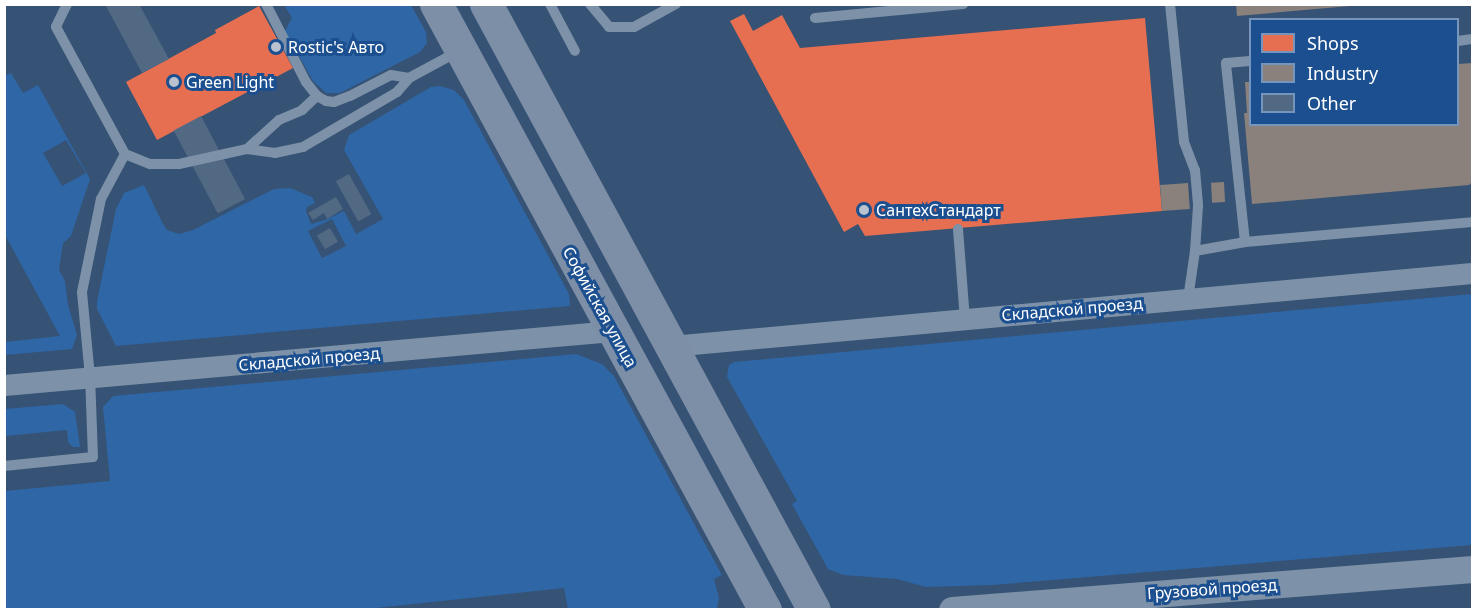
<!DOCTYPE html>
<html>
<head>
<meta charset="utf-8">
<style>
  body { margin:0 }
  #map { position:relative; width:1477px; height:614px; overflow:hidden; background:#365274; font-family:"Noto Sans",sans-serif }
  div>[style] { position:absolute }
  .green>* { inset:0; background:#2f66a5 }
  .shops>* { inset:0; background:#e76f51 }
  .industry>* { inset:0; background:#8a817c; transform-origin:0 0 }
  .building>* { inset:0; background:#526984; transform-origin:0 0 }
  .service>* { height:10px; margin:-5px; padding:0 5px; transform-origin:5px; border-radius:5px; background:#7d92a8 }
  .minor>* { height:21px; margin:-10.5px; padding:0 10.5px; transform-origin:10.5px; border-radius:10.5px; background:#7d92a8 }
  .tertiary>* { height:27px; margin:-13.5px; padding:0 13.5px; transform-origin:13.5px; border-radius:13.5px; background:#7d92a8 }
  .primary>* { height:33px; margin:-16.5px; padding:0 16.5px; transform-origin:16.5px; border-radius:16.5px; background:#7d8ea7 }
  .dots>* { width:16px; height:16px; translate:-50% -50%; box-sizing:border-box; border:3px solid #1b4f8f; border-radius:50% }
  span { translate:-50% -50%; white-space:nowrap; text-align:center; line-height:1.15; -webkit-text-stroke:6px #1b4f8f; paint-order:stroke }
  .poi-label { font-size:16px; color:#fff }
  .left { translate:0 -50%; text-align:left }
  .street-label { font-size:16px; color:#fff }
  .frame { position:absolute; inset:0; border:6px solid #fff; pointer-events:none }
  .legend { position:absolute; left:1249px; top:18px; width:210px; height:108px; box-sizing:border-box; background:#1b4f8f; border:2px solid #7695bc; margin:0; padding:8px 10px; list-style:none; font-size:18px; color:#fff }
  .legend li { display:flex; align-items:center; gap:12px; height:30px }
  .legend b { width:30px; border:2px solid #7695bc }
</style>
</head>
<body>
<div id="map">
  <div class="green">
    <i style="clip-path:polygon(284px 5px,411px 5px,426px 32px,427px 43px,420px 52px,340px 93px,326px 93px,313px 81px,285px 31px,292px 18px)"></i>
    <i style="clip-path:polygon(evenodd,11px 73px,23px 93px,38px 85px,90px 179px,71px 236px,63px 243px,59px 270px,65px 281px,68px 305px,77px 335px,72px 349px,5px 355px,5px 342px,60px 336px,5px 235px,4px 76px,11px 73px,66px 140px,86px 173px,62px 186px,43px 153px,66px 140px)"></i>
    <i style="clip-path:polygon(evenodd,440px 86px,454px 90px,464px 100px,569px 294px,570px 306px,116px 346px,97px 309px,97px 301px,116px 209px,124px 193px,144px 185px,162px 222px,167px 230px,179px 234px,193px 230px,274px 189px,290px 188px,312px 197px,315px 203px,307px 207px,306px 211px,311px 224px,325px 220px,344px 211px,356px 234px,383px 219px,344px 150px,349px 135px,431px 87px,440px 86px,332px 219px,346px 246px,322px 258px,308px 231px,332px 219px)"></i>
    <i style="clip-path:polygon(1472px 294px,1472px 545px,993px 585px,926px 587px,897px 579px,843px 575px,828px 569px,792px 504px,797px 501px,727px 377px,729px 365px,734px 362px)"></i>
    <i style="clip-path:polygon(576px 354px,602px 364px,614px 376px,722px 575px,714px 579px,719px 598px,717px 609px,568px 609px,564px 588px,357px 610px,5px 609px,5px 491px,110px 481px,103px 407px,113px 396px)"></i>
    <i style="clip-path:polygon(63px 404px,75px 412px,80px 447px,73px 447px,68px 442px,67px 430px,5px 436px,5px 409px)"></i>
  </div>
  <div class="shops">
    <i style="clip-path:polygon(259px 6px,293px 68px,157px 140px,126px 82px,216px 33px,215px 30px)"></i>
    <i style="clip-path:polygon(744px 14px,753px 31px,782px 15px,800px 48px,1145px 18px,1162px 211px,865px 236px,858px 224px,844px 232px,730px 21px)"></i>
  </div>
  <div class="industry">
    <i style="clip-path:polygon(1236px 4px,1350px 4px,1350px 6px,1237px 16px)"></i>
    <i style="clip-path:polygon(1472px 63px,1472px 182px,1469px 185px,1252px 204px,1244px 113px,1247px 113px,1245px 82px,1250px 82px,1250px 124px,1458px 124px,1458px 64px)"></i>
    <i style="left:1224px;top:182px;width:20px;height:13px;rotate:87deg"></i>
    <i style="left:1188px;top:183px;width:26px;height:28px;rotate:86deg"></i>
  </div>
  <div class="building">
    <i style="clip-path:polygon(105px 4px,139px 4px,169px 59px,142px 73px)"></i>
    <i style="left:201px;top:116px;width:94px;height:31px;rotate:62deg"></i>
    <i style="left:349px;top:174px;width:46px;height:15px;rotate:61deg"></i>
    <i style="clip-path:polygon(336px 197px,343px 209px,327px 219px,324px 213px,313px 220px,308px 213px)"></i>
    <i style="left:330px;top:228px;width:16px;height:15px;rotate:60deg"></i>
  </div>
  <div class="service">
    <i style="left:67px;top:4px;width:25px;rotate:116deg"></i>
    <i style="left:56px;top:27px;width:145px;rotate:61.5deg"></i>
    <i style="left:125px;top:154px;width:27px;rotate:22deg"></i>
    <i style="left:150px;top:164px;width:29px"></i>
    <i style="left:179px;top:164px;width:70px;rotate:-12.4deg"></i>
    <i style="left:247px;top:149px;width:28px;rotate:8deg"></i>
    <i style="left:275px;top:153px;width:29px;rotate:-12deg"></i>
    <i style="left:303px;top:147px;width:109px;rotate:-30.3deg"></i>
    <i style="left:397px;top:92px;width:18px;rotate:-49deg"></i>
    <i style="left:409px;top:78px;width:55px;rotate:-28.4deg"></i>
    <i style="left:266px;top:4px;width:88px;rotate:62.9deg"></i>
    <i style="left:306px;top:82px;width:18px;rotate:52deg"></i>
    <i style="left:317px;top:96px;width:10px;rotate:29deg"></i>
    <i style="left:326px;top:101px;width:8px;rotate:7deg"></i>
    <i style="left:334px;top:102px;width:17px;rotate:-21deg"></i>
    <i style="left:350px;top:96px;width:46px;rotate:-27.1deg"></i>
    <i style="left:391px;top:75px;width:18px;rotate:9deg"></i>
    <i style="left:550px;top:4px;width:53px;rotate:62deg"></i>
    <i style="left:590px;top:4px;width:30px;rotate:50deg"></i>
    <i style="left:609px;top:27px;width:25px"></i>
    <i style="left:634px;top:27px;width:48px;rotate:-28.7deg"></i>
    <i style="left:1170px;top:4px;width:139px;rotate:84.2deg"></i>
    <i style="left:1184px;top:142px;width:30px;rotate:69deg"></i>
    <i style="left:1195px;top:170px;width:36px;rotate:85deg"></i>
    <i style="left:1198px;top:206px;width:45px;rotate:93.8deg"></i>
    <i style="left:1195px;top:251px;width:49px;rotate:98.3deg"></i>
    <i style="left:815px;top:18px;width:149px;rotate:-5.4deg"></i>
    <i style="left:1458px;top:41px;width:14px;rotate:-8deg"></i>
    <i style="left:247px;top:149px;width:43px;rotate:-42.2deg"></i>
    <i style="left:279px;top:120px;width:25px;rotate:-23deg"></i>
    <i style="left:302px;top:110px;width:21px;rotate:-43deg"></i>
    <i style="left:958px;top:229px;width:90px;rotate:85.6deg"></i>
    <i style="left:1245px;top:242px;width:180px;rotate:-96.1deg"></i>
    <i style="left:1226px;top:63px;width:24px;rotate:-5deg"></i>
    <i style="left:1195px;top:251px;width:51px;rotate:-10.2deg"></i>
    <i style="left:1245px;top:242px;width:228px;rotate:-5deg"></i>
    <i style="left:4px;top:466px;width:89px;rotate:-5.8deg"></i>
    <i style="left:93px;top:457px;width:80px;rotate:-92.1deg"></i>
    <i style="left:90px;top:377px;width:85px;rotate:-95.4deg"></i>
    <i style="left:82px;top:292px;width:95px;rotate:-78.5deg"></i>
    <i style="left:101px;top:199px;width:51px;rotate:-61.9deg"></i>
  </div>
  <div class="minor">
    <i style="left:671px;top:346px;width:804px;rotate:-5.21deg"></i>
    <i style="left:4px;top:385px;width:611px;rotate:-5.07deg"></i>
  </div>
  <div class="tertiary">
    <i style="left:952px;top:610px;width:522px;rotate:-4.51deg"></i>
  </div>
  <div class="primary">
    <i style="left:436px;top:4px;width:690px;rotate:61.5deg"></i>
    <i style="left:486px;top:4px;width:689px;rotate:61.58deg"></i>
  </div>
  <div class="dots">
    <i style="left:276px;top:47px;background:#b9c2ce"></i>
    <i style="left:174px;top:82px;background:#b9c2ce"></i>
    <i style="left:864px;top:210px;background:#b9c2ce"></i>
  </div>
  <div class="poi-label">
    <span class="left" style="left:288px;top:47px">Rostic's Авто</span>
    <span class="left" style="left:186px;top:82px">Green Light</span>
    <span class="left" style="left:876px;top:210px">СантехСтандарт</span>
  </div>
  <div class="street-label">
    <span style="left:600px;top:307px;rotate:61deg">Софийская улица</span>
    <span style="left:1072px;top:309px;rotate:-5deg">Складской проезд</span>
    <span style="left:309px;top:359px;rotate:-5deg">Складской проезд</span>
    <span style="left:1212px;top:589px;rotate:-4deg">Грузовой проезд</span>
  </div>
  <div class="frame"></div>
  <ul class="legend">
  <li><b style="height:16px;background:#e76f51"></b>Shops</li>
  <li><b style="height:16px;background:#8a817c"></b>Industry</li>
  <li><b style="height:16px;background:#526984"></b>Other</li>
  </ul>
</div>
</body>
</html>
